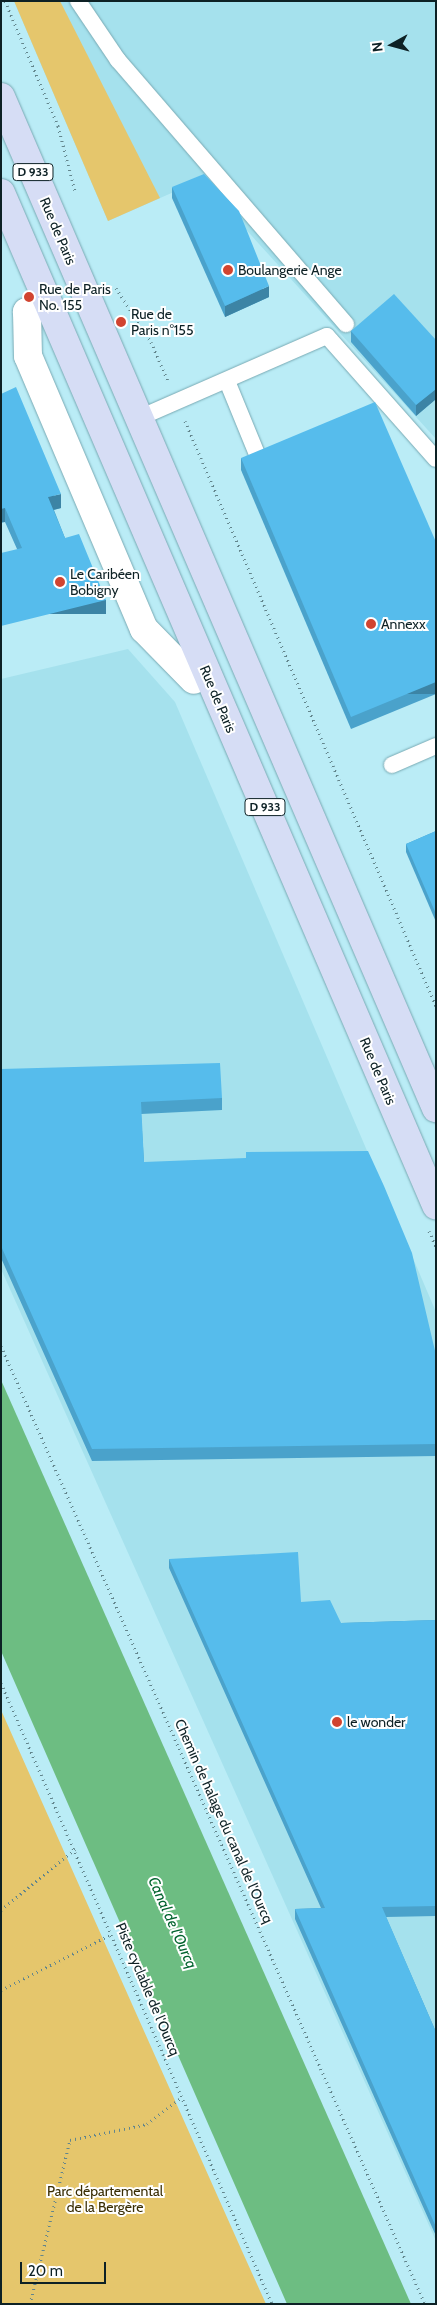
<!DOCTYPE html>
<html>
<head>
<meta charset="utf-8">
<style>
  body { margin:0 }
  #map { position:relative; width:437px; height:2305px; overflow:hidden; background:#baecf6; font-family:Cabin,sans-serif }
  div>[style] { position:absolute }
  .built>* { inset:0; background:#a5e1ed }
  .green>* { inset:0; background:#e5c66c }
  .water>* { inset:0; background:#6dbd82 }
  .path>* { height:3px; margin-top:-1.5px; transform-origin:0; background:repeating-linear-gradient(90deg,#62858c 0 1px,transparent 0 5px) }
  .roads { filter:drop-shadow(0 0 1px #78a9b3) drop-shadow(0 0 1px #78a9b3) }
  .service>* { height:16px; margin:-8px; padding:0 8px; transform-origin:8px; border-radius:8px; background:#fff }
  .minor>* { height:28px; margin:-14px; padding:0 14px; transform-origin:14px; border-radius:14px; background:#fff }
  .primary>* { height:28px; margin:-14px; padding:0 14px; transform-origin:14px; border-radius:14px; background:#d6ddf5 }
  .wall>* { inset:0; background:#4aa2cb }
  .shaded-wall>* { inset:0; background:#3c84a5; transform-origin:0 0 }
  .building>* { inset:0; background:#56bcec }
  .dots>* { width:14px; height:14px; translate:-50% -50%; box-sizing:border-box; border:2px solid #fff; border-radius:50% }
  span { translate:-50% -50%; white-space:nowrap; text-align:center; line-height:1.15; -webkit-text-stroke:4px #fff; paint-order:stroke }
  .shield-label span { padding:1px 4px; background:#fff; border:1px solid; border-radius:4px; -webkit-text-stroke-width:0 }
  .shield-label { font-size:12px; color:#0d2125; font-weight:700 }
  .street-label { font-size:14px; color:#0d2125 }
  .poi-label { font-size:14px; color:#0d2125 }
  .left { translate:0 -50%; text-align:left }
  .park-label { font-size:14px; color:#382c02 }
  .water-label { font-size:15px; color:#03642f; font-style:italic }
  .frame { position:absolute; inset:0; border:2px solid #0d2125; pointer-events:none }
  .north { position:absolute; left:367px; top:20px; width:50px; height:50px; -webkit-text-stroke:4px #fff; paint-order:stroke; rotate:263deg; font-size:14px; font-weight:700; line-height:20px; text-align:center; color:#0d2125 }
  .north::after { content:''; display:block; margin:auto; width:18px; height:22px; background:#0d2125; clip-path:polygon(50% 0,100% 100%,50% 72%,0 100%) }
  .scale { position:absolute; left:20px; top:2262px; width:86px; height:22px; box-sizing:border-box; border:2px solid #0d2125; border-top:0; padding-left:6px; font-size:15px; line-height:18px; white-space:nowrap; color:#0d2125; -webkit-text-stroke:4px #fff; paint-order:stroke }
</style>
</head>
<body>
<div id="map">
  <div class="built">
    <i style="clip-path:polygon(14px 1px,436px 1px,436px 439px,201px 180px,108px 221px)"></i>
    <i style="clip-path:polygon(128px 649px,175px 702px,436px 1312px,436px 2241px,1px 1269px,1px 679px)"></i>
  </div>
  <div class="green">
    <i style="clip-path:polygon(14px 1px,60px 1px,160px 198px,108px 221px)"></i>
    <i style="clip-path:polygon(1px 1710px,242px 2251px,266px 2304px,1px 2304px)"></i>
  </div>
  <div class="water">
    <i style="clip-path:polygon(1px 1380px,411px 2304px,287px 2304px,1px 1651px)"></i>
  </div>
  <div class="path">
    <i style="left:5px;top:1px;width:136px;rotate:67deg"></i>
    <i style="left:58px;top:126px;width:67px;rotate:75.3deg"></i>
    <i style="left:116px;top:288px;width:64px;rotate:57.1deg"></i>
    <i style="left:151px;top:342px;width:43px;rotate:66.4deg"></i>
    <i style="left:185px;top:421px;width:637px;rotate:66.78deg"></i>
    <i style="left:429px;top:1231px;width:17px;rotate:66deg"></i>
    <i style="left:1px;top:1346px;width:1048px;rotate:66.13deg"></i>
    <i style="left:1px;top:1683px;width:678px;rotate:66.42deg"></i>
    <i style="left:1px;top:1910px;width:96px;rotate:-39.5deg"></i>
    <i style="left:1px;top:1990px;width:124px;rotate:-26.8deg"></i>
    <i style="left:30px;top:2304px;width:169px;rotate:-76.3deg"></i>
    <i style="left:70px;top:2140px;width:79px;rotate:-11.7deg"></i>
    <i style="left:147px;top:2124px;width:44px;rotate:-37.6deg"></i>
  </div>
  <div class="roads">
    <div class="service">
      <i style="left:78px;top:1px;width:71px;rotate:55.9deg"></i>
      <i style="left:118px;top:60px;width:349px;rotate:49.2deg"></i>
      <i style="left:227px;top:381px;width:79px;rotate:67.7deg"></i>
      <i style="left:139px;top:418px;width:205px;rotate:-23.6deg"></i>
      <i style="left:327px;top:336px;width:164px;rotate:48.5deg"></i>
      <i style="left:392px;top:765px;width:48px;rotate:-23.4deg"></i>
    </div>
    <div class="minor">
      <i style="left:48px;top:303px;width:23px;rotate:157deg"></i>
      <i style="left:27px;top:312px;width:44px;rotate:88.7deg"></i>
      <i style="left:28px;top:356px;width:297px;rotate:67deg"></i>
      <i style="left:144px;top:629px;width:71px;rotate:45.6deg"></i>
    </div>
    <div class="primary">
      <i style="left:1px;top:97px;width:1101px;rotate:66.72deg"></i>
      <i style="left:1px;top:193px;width:1102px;rotate:66.74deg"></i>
    </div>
  </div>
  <div class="wall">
    <i style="clip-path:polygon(172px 187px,269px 297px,225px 317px,172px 198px)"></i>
    <i style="clip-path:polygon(351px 331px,436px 340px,436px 399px,416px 416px,351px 342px)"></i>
    <i style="clip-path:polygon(1px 394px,61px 508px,54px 510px,65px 538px,106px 614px,17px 549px,5px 522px,1px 523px)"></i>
    <i style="clip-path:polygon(241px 458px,436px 542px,436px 694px,351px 729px,241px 470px)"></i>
    <i style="clip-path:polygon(436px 831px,436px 922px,406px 852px,406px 844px)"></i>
    <i style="clip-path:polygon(1px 1069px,222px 1098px,222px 1110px,141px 1114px,144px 1162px,436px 1355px,436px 1456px,92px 1461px,1px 1258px)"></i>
    <i style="clip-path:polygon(169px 1559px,301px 1602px,341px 1623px,436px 1620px,436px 1916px,386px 1917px,436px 2032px,436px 2236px,295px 1919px,295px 1909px,321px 1908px,169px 1568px)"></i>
  </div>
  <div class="shaded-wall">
    <i style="clip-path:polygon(269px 286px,269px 297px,225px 317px,225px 306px)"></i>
    <i style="clip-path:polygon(436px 389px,436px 399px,416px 416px,416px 405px)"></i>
    <i style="clip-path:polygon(61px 494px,61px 508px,48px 511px,48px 497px)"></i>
    <i style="left:5px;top:508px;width:14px;height:4px;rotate:90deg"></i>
    <i style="left:106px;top:600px;width:14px;height:108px;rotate:90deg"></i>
    <i style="left:436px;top:682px;width:12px;height:92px;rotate:90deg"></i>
  </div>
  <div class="building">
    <i style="clip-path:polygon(204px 174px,239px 211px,269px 286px,225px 306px,172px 187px)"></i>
    <i style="clip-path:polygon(394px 294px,436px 340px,436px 389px,416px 405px,351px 331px)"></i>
    <i style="clip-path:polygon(16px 387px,61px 494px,48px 497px,65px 538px,79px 534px,106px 600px,1px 626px,1px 553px,22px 548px,5px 508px,1px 509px,1px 394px)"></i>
    <i style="clip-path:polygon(375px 402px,436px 542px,436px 682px,351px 717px,241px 458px)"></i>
    <i style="clip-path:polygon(436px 831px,436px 914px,406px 844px)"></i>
    <i style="clip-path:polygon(220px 1063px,222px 1098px,141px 1102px,144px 1162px,246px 1158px,246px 1152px,368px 1151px,384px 1186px,412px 1253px,436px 1355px,436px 1444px,92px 1449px,1px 1246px,1px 1069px)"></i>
    <i style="clip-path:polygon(298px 1552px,301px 1602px,330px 1600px,341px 1623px,436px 1620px,436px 1906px,382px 1907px,436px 2032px,436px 2227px,295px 1909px,325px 1908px,169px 1559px)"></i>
  </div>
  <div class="dots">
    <i style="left:228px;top:270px;background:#d14430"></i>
    <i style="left:29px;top:297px;background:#d14430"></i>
    <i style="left:121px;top:322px;background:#d14430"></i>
    <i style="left:60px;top:582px;background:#d14430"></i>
    <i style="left:371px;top:624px;background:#d14430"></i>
    <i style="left:337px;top:1722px;background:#d14430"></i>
  </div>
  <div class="shield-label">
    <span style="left:33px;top:172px">D 933</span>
    <span style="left:265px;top:807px">D 933</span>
  </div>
  <div class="street-label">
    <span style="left:58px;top:231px;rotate:67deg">Rue de Paris</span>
    <span style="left:218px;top:699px;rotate:67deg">Rue de Paris</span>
    <span style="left:378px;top:1071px;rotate:67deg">Rue de Paris</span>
    <span style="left:224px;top:1821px;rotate:66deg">Chemin de halage du canal de l'Ourcq</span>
    <span style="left:148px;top:1989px;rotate:67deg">Piste cyclable de l'Ourcq</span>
  </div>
  <div class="poi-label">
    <span class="left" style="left:238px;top:270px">Boulangerie Ange</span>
    <span class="left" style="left:39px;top:297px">Rue de Paris<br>No. 155</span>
    <span class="left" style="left:131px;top:322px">Rue de<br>Paris n°155</span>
    <span class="left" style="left:70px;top:582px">Le Caribéen<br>Bobigny</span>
    <span class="left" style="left:381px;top:624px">Annexx</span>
    <span class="left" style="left:347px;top:1722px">le wonder</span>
  </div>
  <div class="park-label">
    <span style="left:105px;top:2199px">Parc départemental<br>de la Bergère</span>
  </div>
  <div class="water-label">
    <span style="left:172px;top:1923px;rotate:66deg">Canal de l'Ourcq</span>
  </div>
  <div class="frame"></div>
  <div class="north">N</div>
  <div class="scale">20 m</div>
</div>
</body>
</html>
